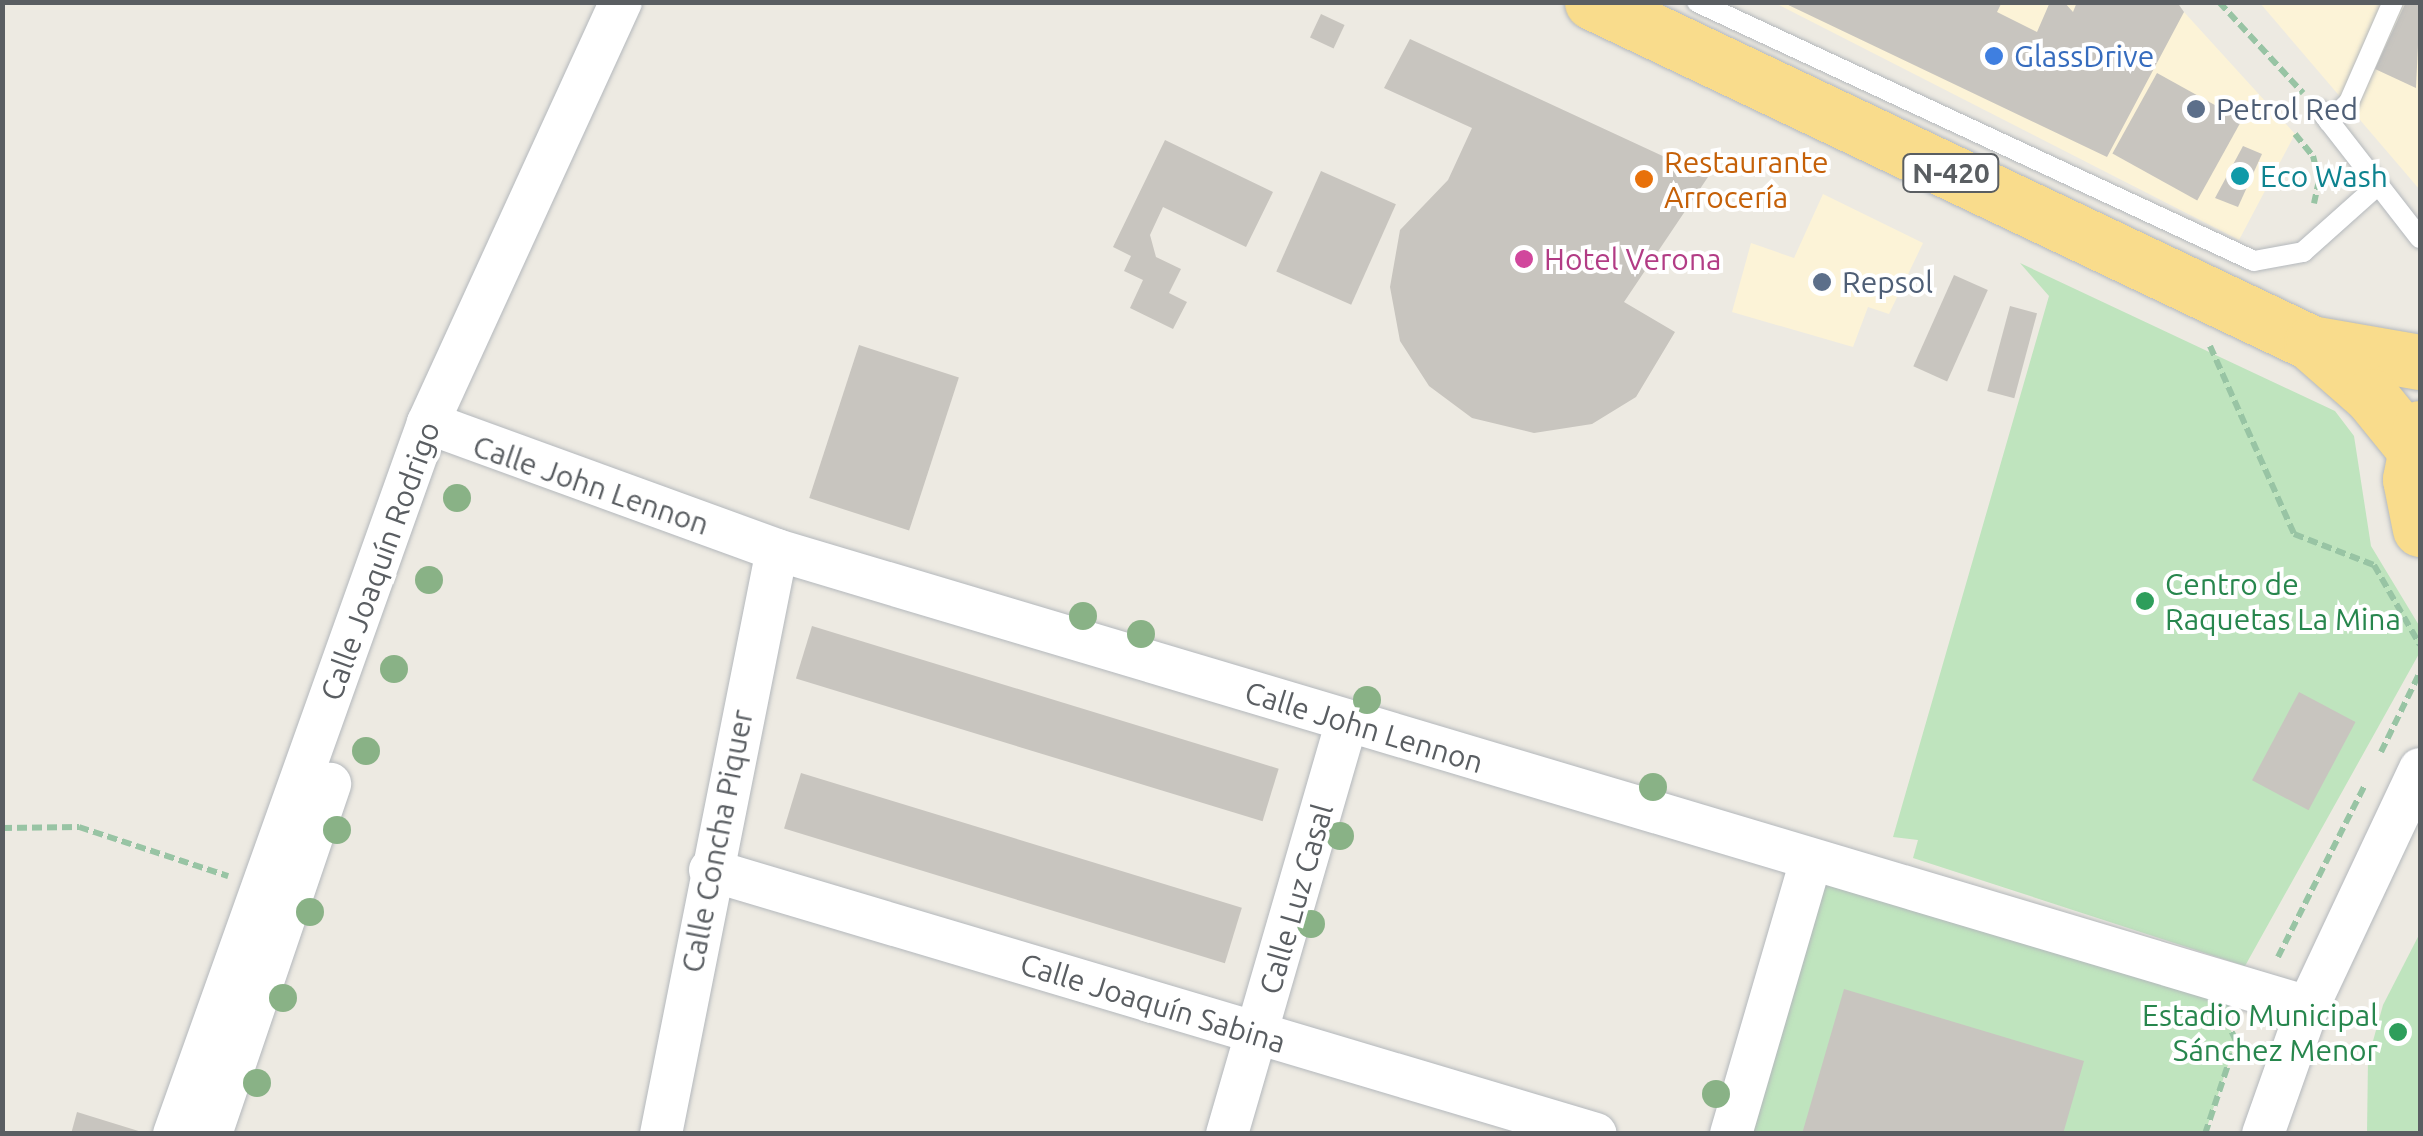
<!DOCTYPE html>
<html>
<head>
<meta charset="utf-8">
<style>
  body { margin:0 }
  #map { position:relative; width:2423px; height:1136px; overflow:hidden; background:#edeae2; font-family:Ubuntu,sans-serif }
  div>[style] { position:absolute }
  .commercial>* { inset:0; background:#fcf3d7 }
  .green>* { inset:0; background:#bfe4be }
  .building>* { inset:0; background:#c8c5bf; transform-origin:0 0 }
  .path>* { height:6px; margin-top:-3px; transform-origin:0; background:repeating-linear-gradient(90deg,#98c4a4 0 10px,transparent 0 15px) }
  .roads { filter:drop-shadow(0 0 2px #b4b8bc) drop-shadow(0 0 2px #b4b8bc) }
  .lane>* { height:20px; margin:-10px; padding:0 10px; transform-origin:10px; border-radius:10px; background:#fff }
  .street>* { height:42px; margin:-21px; padding:0 21px; transform-origin:21px; border-radius:21px; background:#fff }
  .highway>* { height:55px; margin:-27.5px; padding:0 27.5px; transform-origin:27.5px; border-radius:27.5px; background:#f9dc8c }
  .trees>* { width:28px; height:28px; margin:-14px; border-radius:50%; background:#89b286 }
  .dots>* { width:28px; height:28px; translate:-50% -50%; box-sizing:border-box; border:5px solid #fff; border-radius:50% }
  span { translate:-50% -50%; white-space:nowrap; text-align:center; line-height:1.15; -webkit-text-stroke:8px #fff; paint-order:stroke }
  .shield-label span { padding:2px 8px; background:#fff; border:2px solid; border-radius:8px; -webkit-text-stroke-width:0 }
  .shield-label { font-size:28px; color:#5a5e62; font-weight:700 }
  .shop-label { font-size:30px; color:#366cbe }
  .left { translate:0 -50%; text-align:left }
  .service-label { font-size:30px; color:#4e5e75 }
  .food-label { font-size:30px; color:#c56008 }
  .culture-label { font-size:30px; color:#0d838f }
  .hotel-label { font-size:30px; color:#b23c85 }
  .street-label { font-size:30px; color:#5a5e62 }
  .leisure-label { font-size:30px; color:#27864d }
  .right { translate:-100% -50%; text-align:right }
  .frame { position:absolute; inset:0; border:5px solid #5a5e62; pointer-events:none }
</style>
</head>
<body>
<div id="map">
  <div class="commercial">
    <i style="clip-path:polygon(1775px 3px,2167px 3px,2181px 17px,2184px 12px,2295px 134px,2239px 240px)"></i>
    <i style="clip-path:polygon(2260px 3px,2420px 3px,2420px 190px)"></i>
    <i style="clip-path:polygon(1823px 194px,1923px 243px,1889px 314px,1868px 307px,1853px 347px,1732px 312px,1751px 243px,1794px 258px)"></i>
  </div>
  <div class="green">
    <i style="clip-path:polygon(2020px 263px,2335px 411px,2354px 436px,2371px 546px,2420px 627px,2420px 652px,2245px 966px,1913px 858px,1918px 840px,1893px 837px,2049px 296px)"></i>
    <i style="clip-path:polygon(1811px 860px,2235px 985px,2226px 1021px,2236px 1041px,2205px 1133px,1731px 1134px)"></i>
    <i style="clip-path:polygon(2420px 933px,2420px 1133px,2367px 1133px,2368px 1059px,2383px 1005px)"></i>
  </div>
  <div class="building">
    <i style="clip-path:polygon(1782px 2px,2002px 2px,1997px 12px,2037px 32px,2050px 2px,2064px 2px,2073px 12px,2077px 2px,2177px 2px,2184px 12px,2107px 157px)"></i>
    <i style="clip-path:polygon(2406px 2px,2420px 2px,2416px 88px,2375px 69px)"></i>
    <i style="left:1321px;top:14px;width:26px;height:26px;rotate:25deg"></i>
    <i style="clip-path:polygon(1410px 39px,1708px 177px,1624px 302px,1675px 332px,1636px 397px,1592px 424px,1534px 433px,1472px 418px,1429px 386px,1400px 341px,1390px 287px,1400px 230px,1448px 180px,1472px 128px,1384px 88px)"></i>
    <i style="left:2157px;top:73px;width:97px;height:92px;rotate:29deg"></i>
    <i style="clip-path:polygon(1165px 140px,1273px 192px,1246px 247px,1163px 207px,1150px 235px,1156px 257px,1181px 269px,1169px 293px,1187px 302px,1173px 329px,1130px 308px,1143px 280px,1124px 271px,1131px 256px,1113px 247px)"></i>
    <i style="clip-path:polygon(2243px 146px,2262px 154px,2238px 207px,2215px 198px)"></i>
    <i style="left:1321px;top:171px;width:82px;height:110px;rotate:24deg"></i>
    <i style="left:1954px;top:275px;width:37px;height:100px;rotate:24deg"></i>
    <i style="left:2010px;top:306px;width:28px;height:88px;rotate:15deg"></i>
    <i style="left:859px;top:345px;width:105px;height:161px;rotate:18deg"></i>
    <i style="left:812px;top:626px;width:488px;height:55px;rotate:17deg"></i>
    <i style="left:2299px;top:692px;width:64px;height:100px;rotate:28deg"></i>
    <i style="left:801px;top:773px;width:461px;height:58px;rotate:17deg"></i>
    <i style="clip-path:polygon(1844px 989px,2084px 1061px,2063px 1134px,1802px 1134px)"></i>
    <i style="clip-path:polygon(77px 1112px,145px 1133px,145px 1134px,71px 1134px)"></i>
  </div>
  <div class="path">
    <i style="left:2219px;top:2px;width:124px;rotate:47.3deg"></i>
    <i style="left:2295px;top:134px;width:28px;rotate:51deg"></i>
    <i style="left:2313px;top:156px;width:25px;rotate:76deg"></i>
    <i style="left:2319px;top:180px;width:24px;rotate:102deg"></i>
    <i style="left:2210px;top:346px;width:206px;rotate:65.9deg"></i>
    <i style="left:2294px;top:534px;width:86px;rotate:21.2deg"></i>
    <i style="left:2374px;top:565px;width:92px;rotate:60.1deg"></i>
    <i style="left:2381px;top:752px;width:89px;rotate:-64deg"></i>
    <i style="left:2px;top:828px;width:77px;rotate:-0.7deg"></i>
    <i style="left:79px;top:827px;width:157px;rotate:18.2deg"></i>
    <i style="left:2278px;top:957px;width:193px;rotate:-63.2deg"></i>
    <i style="left:2205px;top:1134px;width:98px;rotate:-71.6deg"></i>
    <i style="left:2236px;top:1041px;width:19px;rotate:-115deg"></i>
  </div>
  <div class="roads">
    <div class="lane">
      <i style="left:1697px;top:2px;width:614px;rotate:24.94deg"></i>
      <i style="left:2254px;top:261px;width:50px;rotate:-10.4deg"></i>
      <i style="left:2303px;top:252px;width:99px;rotate:-41.7deg"></i>
      <i style="left:2321px;top:111px;width:161px;rotate:52.1deg"></i>
      <i style="left:2329px;top:122px;width:28px;rotate:-45deg"></i>
      <i style="left:2349px;top:102px;width:109px;rotate:-66.3deg"></i>
    </div>
    <div class="street">
      <i style="left:428px;top:423px;width:371px;rotate:20deg"></i>
      <i style="left:777px;top:550px;width:1598px;rotate:16.62deg"></i>
      <i style="left:710px;top:870px;width:924px;rotate:16.59deg"></i>
      <i style="left:174px;top:1134px;width:755px;rotate:-70.34deg"></i>
      <i style="left:428px;top:423px;width:463px;rotate:-65.4deg"></i>
      <i style="left:211px;top:1134px;width:370px;rotate:-71.2deg"></i>
      <i style="left:661px;top:1134px;width:595px;rotate:-78.77deg"></i>
      <i style="left:1227px;top:1134px;width:429px;rotate:-73.8deg"></i>
      <i style="left:1731px;top:1134px;width:285px;rotate:-73.7deg"></i>
      <i style="left:2263px;top:1134px;width:135px;rotate:-70.5deg"></i>
      <i style="left:2308px;top:1007px;width:263px;rotate:-64.8deg"></i>
    </div>
    <div class="highway">
      <i style="left:1592px;top:2px;width:796px;rotate:25.37deg"></i>
      <i style="left:2311px;top:343px;width:111px;rotate:9.9deg"></i>
      <i style="left:2313px;top:345px;width:77px;rotate:41.3deg"></i>
      <i style="left:2371px;top:396px;width:68px;rotate:50.9deg"></i>
      <i style="left:2420px;top:428px;width:52px;rotate:101.1deg"></i>
      <i style="left:2410px;top:479px;width:51px;rotate:78.7deg"></i>
    </div>
  </div>
  <div class="trees">
    <i style="left:457px;top:498px"></i>
    <i style="left:429px;top:580px"></i>
    <i style="left:1083px;top:616px"></i>
    <i style="left:1141px;top:634px"></i>
    <i style="left:394px;top:669px"></i>
    <i style="left:1367px;top:700px"></i>
    <i style="left:366px;top:751px"></i>
    <i style="left:1653px;top:787px"></i>
    <i style="left:337px;top:830px"></i>
    <i style="left:1340px;top:836px"></i>
    <i style="left:310px;top:912px"></i>
    <i style="left:1311px;top:924px"></i>
    <i style="left:283px;top:998px"></i>
    <i style="left:257px;top:1083px"></i>
    <i style="left:1716px;top:1094px"></i>
  </div>
  <div class="dots">
    <i style="left:1994px;top:56px;background:#3f7fe0"></i>
    <i style="left:2196px;top:109px;background:#5c6f8a"></i>
    <i style="left:2240px;top:176px;background:#0f9aa8"></i>
    <i style="left:1644px;top:179px;background:#e8710a"></i>
    <i style="left:1524px;top:259px;background:#d1479c"></i>
    <i style="left:1822px;top:282px;background:#5c6f8a"></i>
    <i style="left:2145px;top:601px;background:#2e9e5b"></i>
    <i style="left:2398px;top:1032px;background:#2e9e5b"></i>
  </div>
  <div class="shield-label">
    <span style="left:1951px;top:173px">N-420</span>
  </div>
  <div class="shop-label">
    <span class="left" style="left:2014px;top:56px">GlassDrive</span>
  </div>
  <div class="service-label">
    <span class="left" style="left:2216px;top:109px">Petrol Red</span>
    <span class="left" style="left:1842px;top:282px">Repsol</span>
  </div>
  <div class="food-label">
    <span class="left" style="left:1664px;top:179px">Restaurante<br>Arrocería</span>
  </div>
  <div class="culture-label">
    <span class="left" style="left:2260px;top:176px">Eco Wash</span>
  </div>
  <div class="hotel-label">
    <span class="left" style="left:1544px;top:259px">Hotel Verona</span>
  </div>
  <div class="street-label">
    <span style="left:591px;top:485px;rotate:19deg">Calle John Lennon</span>
    <span style="left:380px;top:561px;rotate:-70deg">Calle Joaquín Rodrigo</span>
    <span style="left:1364px;top:727px;rotate:17deg">Calle John Lennon</span>
    <span style="left:717px;top:841px;rotate:-79deg">Calle Concha Piquer</span>
    <span style="left:1296px;top:899px;rotate:-74deg">Calle Luz Casal</span>
    <span style="left:1153px;top:1003px;rotate:17deg">Calle Joaquín Sabina</span>
  </div>
  <div class="leisure-label">
    <span class="left" style="left:2165px;top:601px">Centro de<br>Raquetas La Mina</span>
    <span class="right" style="left:2378px;top:1032px">Estadio Municipal<br>Sánchez Menor</span>
  </div>
  <div class="frame"></div>
</div>
</body>
</html>
